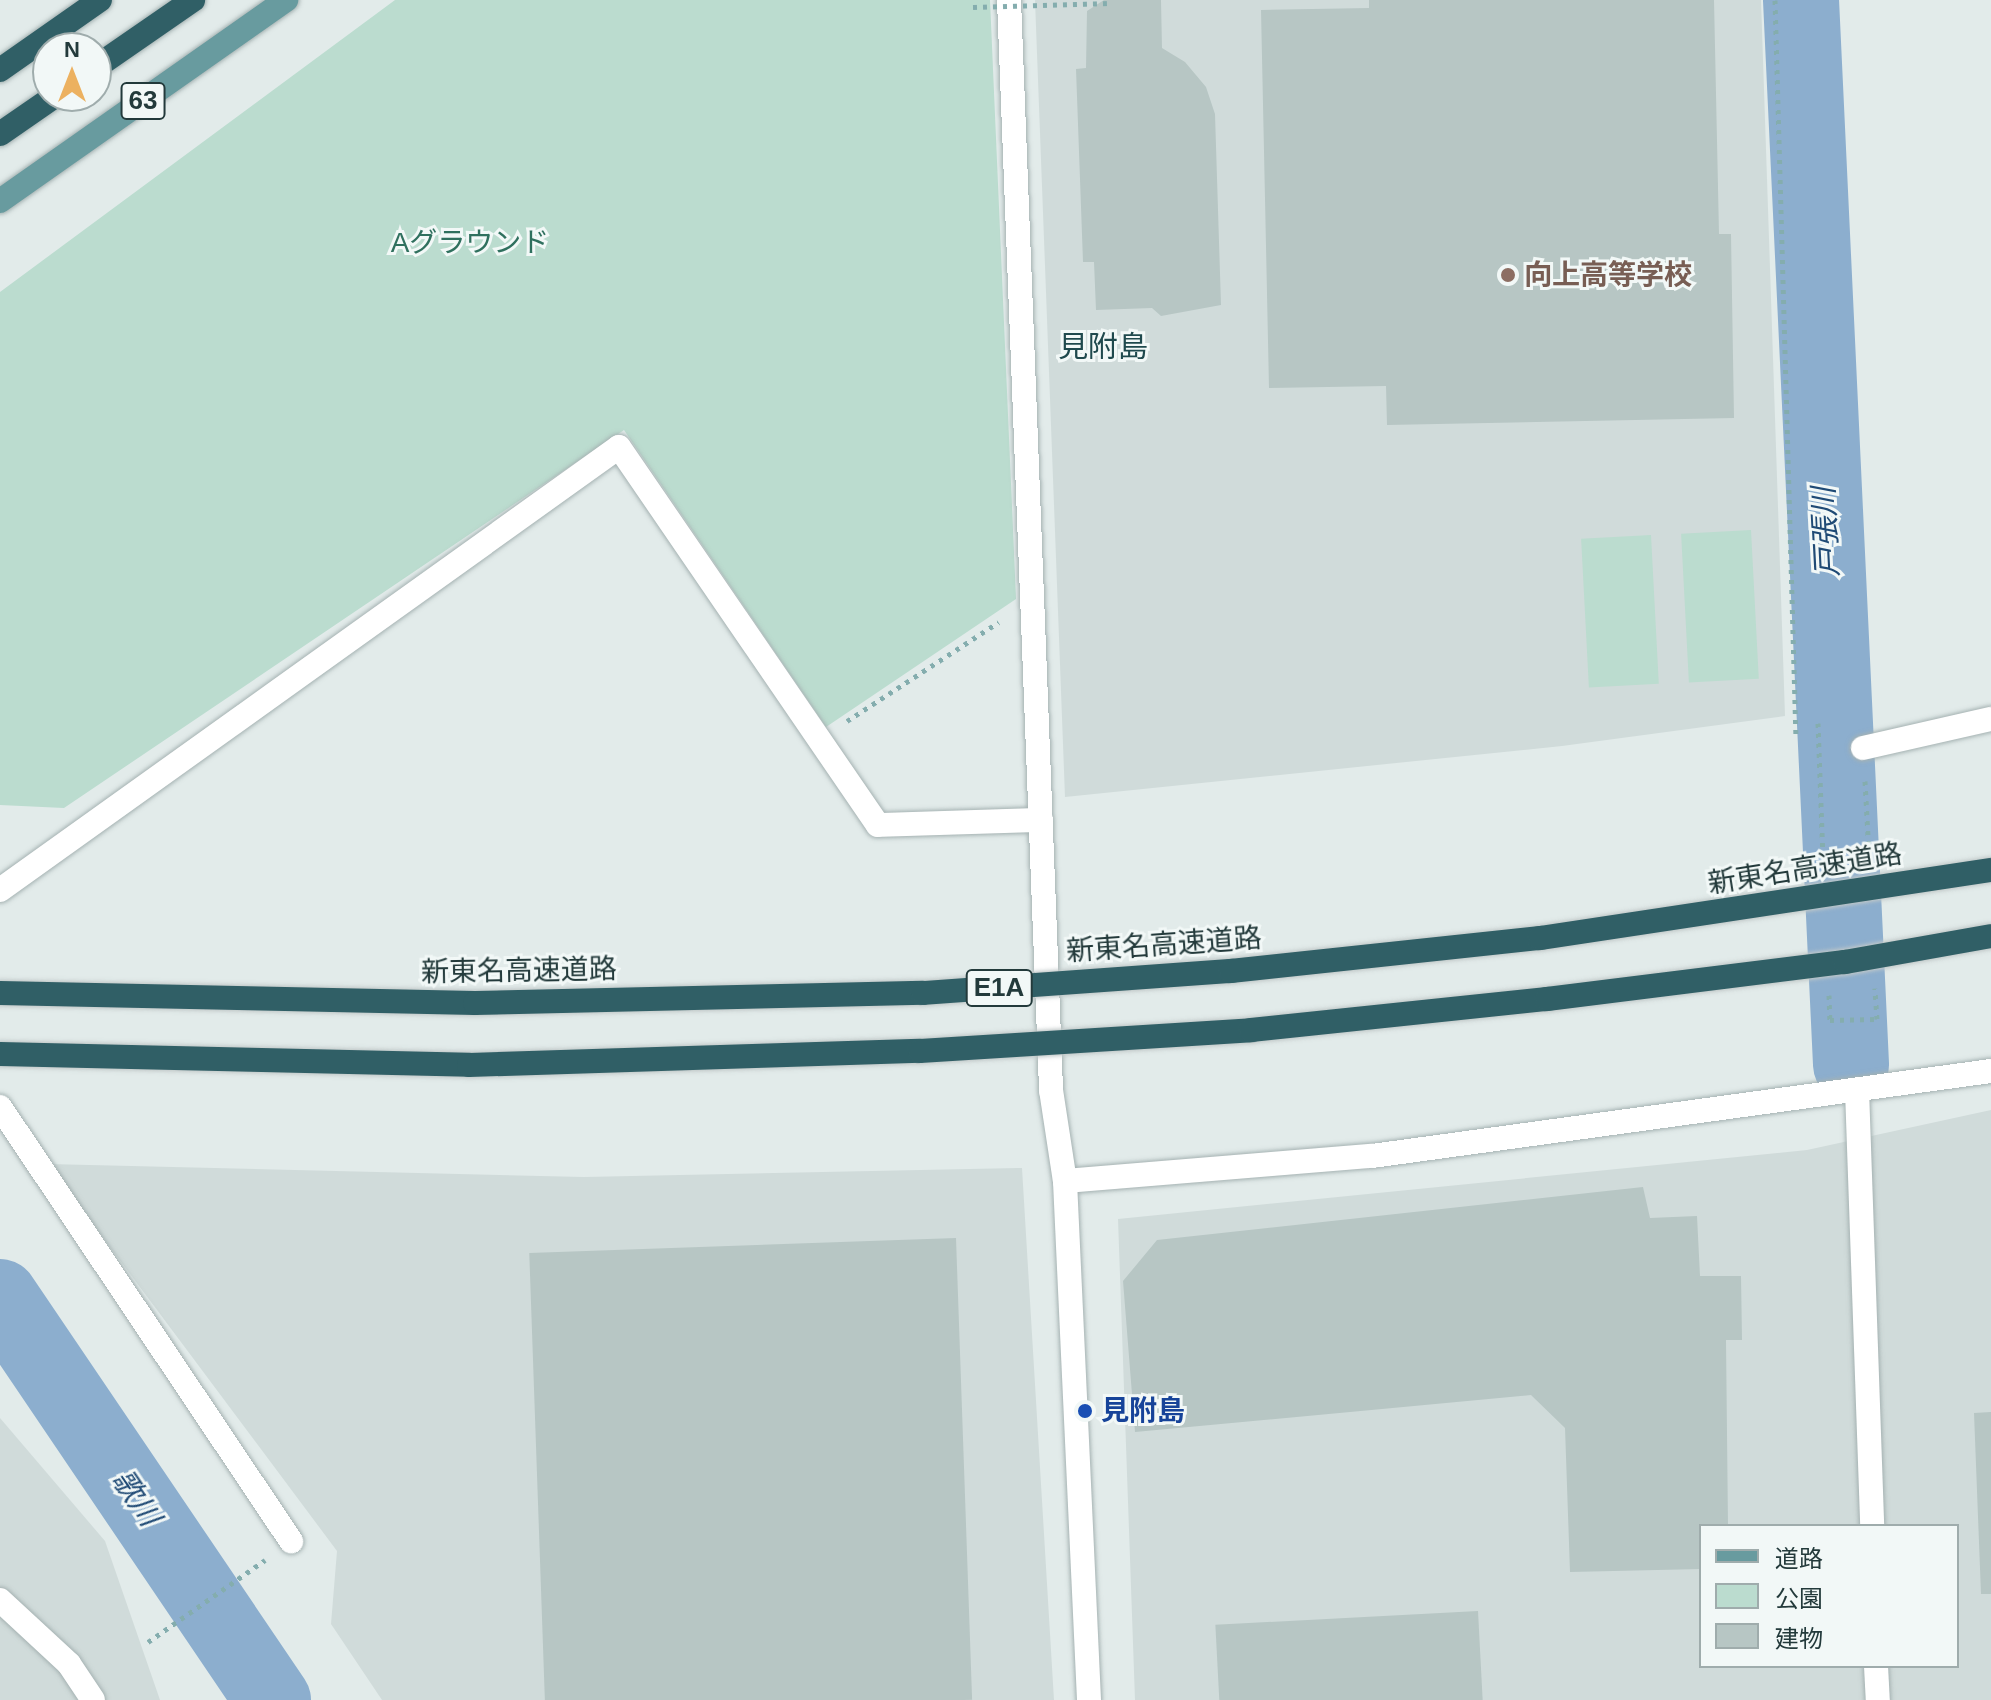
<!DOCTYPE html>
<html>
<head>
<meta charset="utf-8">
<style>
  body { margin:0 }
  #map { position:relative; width:1991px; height:1700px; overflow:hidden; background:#e2ebea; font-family:Arial,"Noto Sans JP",sans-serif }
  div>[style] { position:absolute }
  .built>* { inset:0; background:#d0dbda }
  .green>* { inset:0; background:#bbdccf; transform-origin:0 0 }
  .river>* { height:76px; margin:-38px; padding:0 38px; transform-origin:38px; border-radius:38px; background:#8caece }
  .building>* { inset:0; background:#b7c6c4; transform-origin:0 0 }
  .path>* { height:5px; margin-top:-2.5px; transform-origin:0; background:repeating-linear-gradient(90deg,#84adae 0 4px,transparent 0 10px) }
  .roads { filter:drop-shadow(0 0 2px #a5b2b2) drop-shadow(0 0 2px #a5b2b2) }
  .street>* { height:24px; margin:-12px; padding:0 12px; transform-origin:12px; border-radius:12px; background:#fff }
  .secondary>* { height:24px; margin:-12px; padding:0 12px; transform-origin:12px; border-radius:12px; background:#fff }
  .primary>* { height:24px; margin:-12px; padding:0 12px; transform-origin:12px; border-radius:12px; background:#689b9f }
  .highway>* { height:24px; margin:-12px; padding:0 12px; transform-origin:12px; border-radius:12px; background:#305f66 }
  .path-bridge>* { height:5px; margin-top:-2.5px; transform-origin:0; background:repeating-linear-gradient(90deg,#84adae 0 4px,transparent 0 10px) }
  .bridges { filter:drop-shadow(0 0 2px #c1c8c8) drop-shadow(0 0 2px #c1c8c8) }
  .highway-bridge>* { height:24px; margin:-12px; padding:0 12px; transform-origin:12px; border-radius:12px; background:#305f66 }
  .dots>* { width:22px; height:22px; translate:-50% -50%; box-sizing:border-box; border:4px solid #f2f8f7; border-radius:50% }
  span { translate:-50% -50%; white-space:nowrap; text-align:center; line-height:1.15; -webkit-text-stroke:6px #f2f8f7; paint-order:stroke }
  .shield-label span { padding:2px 6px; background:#f2f8f7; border:2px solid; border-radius:6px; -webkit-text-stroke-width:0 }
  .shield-label { font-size:26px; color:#233a3b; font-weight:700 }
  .park-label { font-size:28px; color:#2f705e }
  .education-label { font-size:28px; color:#785e54; font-weight:700 }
  .left { translate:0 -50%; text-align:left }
  .street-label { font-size:28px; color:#233a3b }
  .transit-label { font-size:28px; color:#164399; font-weight:700 }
  .neighbourhood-label { font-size:30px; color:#1f494d }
  .water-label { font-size:30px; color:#1f4a75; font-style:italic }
  .legend { position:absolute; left:1699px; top:1524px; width:260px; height:144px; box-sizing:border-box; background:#f2f8f7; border:2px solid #9facac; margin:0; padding:10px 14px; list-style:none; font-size:24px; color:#233a3b }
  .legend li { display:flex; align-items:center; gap:16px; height:40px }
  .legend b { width:40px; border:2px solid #9facac }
  .north { position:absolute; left:32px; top:32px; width:80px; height:80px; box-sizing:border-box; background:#f2f8f7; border:2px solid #9facac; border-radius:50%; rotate:0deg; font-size:22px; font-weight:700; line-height:32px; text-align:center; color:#233a3b }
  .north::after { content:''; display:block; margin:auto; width:28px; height:36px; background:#ecb160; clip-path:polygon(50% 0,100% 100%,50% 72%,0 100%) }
</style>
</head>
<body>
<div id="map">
  <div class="built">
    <i style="clip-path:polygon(1035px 0,1761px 0,1785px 716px,1562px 746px,1065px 797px)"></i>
    <i style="clip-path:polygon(evenodd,1991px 1110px,1991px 1700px,1135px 1700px,1118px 1219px,1807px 1150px,1991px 1110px,1701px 1526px,1957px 1526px,1957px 1666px,1701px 1666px,1701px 1526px)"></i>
    <i style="clip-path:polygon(48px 1164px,584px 1177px,1022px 1168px,1054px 1700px,382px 1700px,331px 1624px,337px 1551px)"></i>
    <i style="clip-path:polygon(0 1418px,105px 1541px,160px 1700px,0 1700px)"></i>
  </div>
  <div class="green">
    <i style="clip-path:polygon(395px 0,990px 0,1016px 599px,826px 727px,624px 430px,64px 808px,0 805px,0 292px)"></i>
    <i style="left:1751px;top:530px;width:149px;height:70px;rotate:87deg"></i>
    <i style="left:1651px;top:535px;width:149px;height:70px;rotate:87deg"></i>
  </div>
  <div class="river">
    <i style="left:1801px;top:0;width:1066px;rotate:87.31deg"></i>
    <i style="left:0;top:1297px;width:487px;rotate:55.9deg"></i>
  </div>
  <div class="building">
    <i style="clip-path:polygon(1104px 0,1161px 0,1162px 48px,1185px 62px,1206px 87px,1215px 114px,1221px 305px,1161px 316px,1152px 308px,1096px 310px,1094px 262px,1083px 262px,1076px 69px,1086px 68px,1087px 11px)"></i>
    <i style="clip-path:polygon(1369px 0,1714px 0,1719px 234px,1731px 234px,1734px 418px,1387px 425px,1386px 386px,1269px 388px,1261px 10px,1369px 8px)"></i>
    <i style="clip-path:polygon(1643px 1187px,1650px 1218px,1697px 1216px,1700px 1276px,1741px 1276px,1742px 1340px,1726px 1340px,1728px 1526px,1701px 1526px,1701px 1569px,1570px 1572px,1565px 1428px,1531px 1395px,1135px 1432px,1123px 1281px,1157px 1240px)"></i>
    <i style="left:956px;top:1238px;width:462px;height:427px;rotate:88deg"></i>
    <i style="clip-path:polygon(1991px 1412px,1991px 1594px,1981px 1594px,1974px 1413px)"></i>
    <i style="left:1478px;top:1611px;width:89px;height:263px;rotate:87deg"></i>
  </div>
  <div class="path">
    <i style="left:1775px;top:0;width:736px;rotate:88.37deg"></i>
    <i style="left:847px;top:721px;width:181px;rotate:-33.1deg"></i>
    <i style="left:1818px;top:723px;width:138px;rotate:87.9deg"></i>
    <i style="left:1865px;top:781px;width:74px;rotate:86.9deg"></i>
    <i style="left:1829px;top:995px;width:25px;rotate:88deg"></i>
    <i style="left:1830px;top:1020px;width:47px;rotate:-1.2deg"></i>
    <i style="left:1877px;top:1019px;width:31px;rotate:-94deg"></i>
    <i style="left:148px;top:1642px;width:143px;rotate:-35deg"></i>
  </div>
  <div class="roads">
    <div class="street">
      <i style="left:1009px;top:0;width:1091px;rotate:87.79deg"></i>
      <i style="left:1051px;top:1090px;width:92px;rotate:81.3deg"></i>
      <i style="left:1863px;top:748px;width:131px;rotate:-12.8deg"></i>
      <i style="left:0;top:890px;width:761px;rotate:-35.59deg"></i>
      <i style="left:619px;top:447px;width:458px;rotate:55.6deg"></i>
      <i style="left:878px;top:825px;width:163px;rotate:-1.8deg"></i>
      <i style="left:0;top:1107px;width:523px;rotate:56.16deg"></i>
    </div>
    <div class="secondary">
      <i style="left:1857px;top:1090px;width:436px;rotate:88deg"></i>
      <i style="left:0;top:1600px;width:94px;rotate:42.8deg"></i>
      <i style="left:69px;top:1664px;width:43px;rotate:56.3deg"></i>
      <i style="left:1876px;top:1666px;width:34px;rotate:87deg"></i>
      <i style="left:1089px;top:1700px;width:520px;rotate:-92.65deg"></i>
      <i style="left:1065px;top:1181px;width:308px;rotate:-4.7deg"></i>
      <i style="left:1372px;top:1156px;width:625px;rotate:-7.82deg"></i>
    </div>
    <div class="primary">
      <i style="left:0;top:201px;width:350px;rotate:-35.1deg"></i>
    </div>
    <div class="highway">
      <i style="left:96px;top:67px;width:118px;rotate:-34.6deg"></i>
      <i style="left:0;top:70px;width:122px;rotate:-35deg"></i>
      <i style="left:0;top:134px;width:67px;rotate:-34.6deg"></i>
    </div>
  </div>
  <div class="path-bridge">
    <i style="left:973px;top:7px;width:138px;rotate:-1.7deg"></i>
  </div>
  <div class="bridges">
    <div class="highway-bridge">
      <i style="left:0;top:993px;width:475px;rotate:1.2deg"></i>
      <i style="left:475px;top:1003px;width:448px;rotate:-1.3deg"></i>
      <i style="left:923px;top:993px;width:309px;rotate:-4.1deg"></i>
      <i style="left:1231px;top:971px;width:311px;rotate:-6.1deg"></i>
      <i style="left:1540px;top:938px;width:456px;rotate:-8.6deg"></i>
      <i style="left:0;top:1054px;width:469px;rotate:1.3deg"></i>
      <i style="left:469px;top:1065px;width:451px;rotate:-1.8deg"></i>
      <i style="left:920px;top:1051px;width:332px;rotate:-3.6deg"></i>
      <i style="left:1251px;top:1030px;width:298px;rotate:-6deg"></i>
      <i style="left:1547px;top:999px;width:300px;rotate:-7.1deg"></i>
      <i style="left:1845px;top:962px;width:148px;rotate:-10.1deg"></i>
    </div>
  </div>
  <div class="dots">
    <i style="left:1508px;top:275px;background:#8d6e63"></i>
    <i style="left:1085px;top:1411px;background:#1a4fb4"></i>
  </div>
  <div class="shield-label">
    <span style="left:143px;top:101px">63</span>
    <span style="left:999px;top:988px">E1A</span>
  </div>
  <div class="park-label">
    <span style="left:470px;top:243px">Aグラウンド</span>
  </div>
  <div class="education-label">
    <span class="left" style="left:1524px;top:275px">向上高等学校</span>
  </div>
  <div class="street-label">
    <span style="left:1805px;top:869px;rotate:-9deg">新東名高速道路</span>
    <span style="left:1164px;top:945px;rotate:-4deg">新東名高速道路</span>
    <span style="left:519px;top:971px;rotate:-1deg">新東名高速道路</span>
  </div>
  <div class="transit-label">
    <span class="left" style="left:1101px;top:1411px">見附島</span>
  </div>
  <div class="neighbourhood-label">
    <span style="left:1103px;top:347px">見附島</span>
  </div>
  <div class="water-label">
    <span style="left:1826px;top:532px;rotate:-93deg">戸張川</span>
    <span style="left:136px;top:1498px;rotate:56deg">歌川</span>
  </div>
  <ul class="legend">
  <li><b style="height:10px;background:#689b9f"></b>道路</li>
  <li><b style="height:22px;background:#bbdccf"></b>公園</li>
  <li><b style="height:22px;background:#b7c6c4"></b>建物</li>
  </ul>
  <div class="north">N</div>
</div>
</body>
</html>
